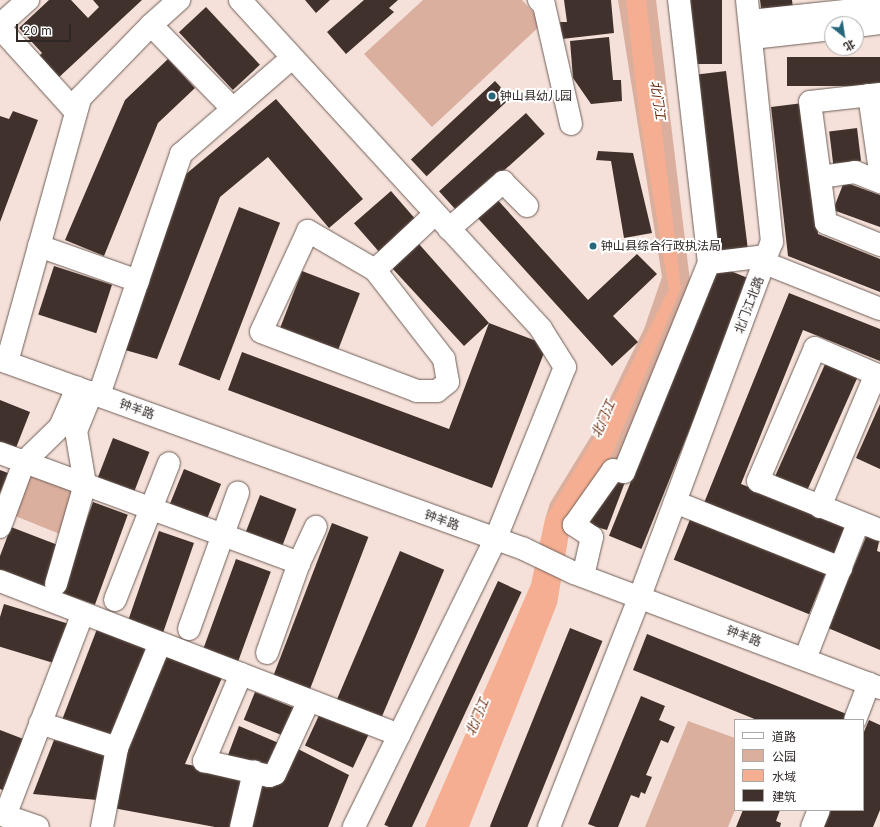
<!DOCTYPE html>
<html>
<head>
<meta charset="utf-8">
<style>
  body { margin:0 }
  #map { position:relative; width:880px; height:827px; overflow:hidden; background:#f5e1da; font-family:Inter,"Noto Sans SC",sans-serif }
  div>[style] { position:absolute }
  .green>* { inset:0; background:#daaf9e; transform-origin:0 0 }
  .water>* { inset:0; background:#f5ae91 }
  .building>* { inset:0; background:#40312c; transform-origin:0 0 }
  .roads { filter:drop-shadow(0 0 1px #6f5e57) drop-shadow(0 0 1px #6f5e57) }
  .minor>* { height:22px; margin:-11px; padding:0 11px; transform-origin:11px; border-radius:11px; background:#fff }
  .dots>* { width:11px; height:11px; translate:-50% -50%; box-sizing:border-box; border:2px solid #fff; border-radius:50% }
  span { translate:-50% -50%; white-space:nowrap; text-align:center; line-height:1.15; -webkit-text-stroke:4px #fff; paint-order:stroke }
  .poi-label { font-size:12px; color:#2e2724 }
  .left { translate:0 -50%; text-align:left }
  .street-label { font-size:12px; color:#2e2724 }
  .water-label { font-size:13px; color:#692a0c; font-style:italic }
  .legend { position:absolute; left:734px; top:719px; width:130px; height:92px; box-sizing:border-box; background:#fff; border:1px solid #aba9a7; margin:0; padding:5px 7px; list-style:none; font-size:12px; color:#2e2724 }
  .legend li { display:flex; align-items:center; gap:8px; height:20px }
  .legend b { width:20px; border:1px solid #aba9a7 }
  .north { position:absolute; left:824px; top:16px; width:40px; height:40px; box-sizing:border-box; background:#fff; border:1px solid #aba9a7; border-radius:50%; rotate:150deg; font-size:11px; font-weight:700; line-height:16px; text-align:center; color:#2e2724 }
  .north::after { content:''; display:block; margin:auto; width:14px; height:18px; background:#27677b; clip-path:polygon(50% 0,100% 100%,50% 72%,0 100%) }
  .scale { position:absolute; left:16px; top:24px; width:55px; height:18px; box-sizing:border-box; border:2px solid #2e2724; border-top:0; padding-left:5px; font-size:12px; line-height:14px; white-space:nowrap; color:#2e2724; -webkit-text-stroke:3px #fff; paint-order:stroke }
</style>
</head>
<body>
<div id="map">
  <div class="green">
    <i style="clip-path:polygon(423px 0,522px 0,543px 23px,432px 127px,364px 54px)"></i>
    <i style="clip-path:polygon(618px 0,656px 0,690px 281px,621px 458px,545px 519px,550px 503px,593px 433px,644px 329px,662px 277px)"></i>
    <i style="left:27px;top:471px;width:56px;height:46px;rotate:22deg"></i>
    <i style="clip-path:polygon(688px 721px,735px 738px,735px 810px,728px 827px,645px 827px)"></i>
  </div>
  <div class="water">
    <i style="clip-path:polygon(626px 0,646px 0,681px 288px,606px 469px,570px 528px,557px 604px,469px 827px,425px 827px,531px 584px,545px 519px,597px 433px,669px 289px,640px 119px)"></i>
  </div>
  <div class="building">
    <i style="clip-path:polygon(49px 0,71px 0,88px 18px,99px 7px,93px 0,142px 0,56px 80px,36px 59px,42px 53px,19px 28px)"></i>
    <i style="clip-path:polygon(305px 0,330px 0,316px 13px)"></i>
    <i style="clip-path:polygon(364px 0,398px 0,389px 8px,394px 12px,346px 54px,327px 32px)"></i>
    <i style="clip-path:polygon(564px 0,611px 0,614px 33px,562px 39px,560px 22px,567px 22px)"></i>
    <i style="left:685px;top:0;width:37px;height:64px"></i>
    <i style="clip-path:polygon(760px 0,792px 0,793px 9px,762px 14px)"></i>
    <i style="left:206px;top:7px;width:79px;height:37px;rotate:47deg"></i>
    <i style="clip-path:polygon(609px 37px,613px 80px,621px 80px,622px 101px,591px 104px,573px 78px,570px 41px)"></i>
    <i style="left:880px;top:57px;width:29px;height:93px;rotate:90deg"></i>
    <i style="clip-path:polygon(168px 59px,195px 88px,158px 123px,104px 256px,65px 240px,125px 100px)"></i>
    <i style="left:726px;top:71px;width:182px;height:33px;rotate:83deg"></i>
    <i style="left:495px;top:81px;width:23px;height:115px;rotate:47deg"></i>
    <i style="clip-path:polygon(276px 99px,363px 199px,329px 228px,268px 157px,220px 197px,157px 359px,125px 350px,186px 174px)"></i>
    <i style="clip-path:polygon(803px 103px,818px 234px,880px 259px,880px 292px,788px 256px,771px 107px)"></i>
    <i style="clip-path:polygon(13px 111px,38px 120px,0 222px,0 116px,9px 119px)"></i>
    <i style="left:526px;top:113px;width:28px;height:117px;rotate:48deg"></i>
    <i style="left:857px;top:128px;width:33px;height:28px;rotate:83deg"></i>
    <i style="clip-path:polygon(598px 151px,633px 153px,652px 233px,624px 238px,611px 161px,596px 160px)"></i>
    <i style="clip-path:polygon(844px 182px,880px 195px,880px 227px,833px 210px)"></i>
    <i style="left:391px;top:191px;width:38px;height:49px;rotate:49deg"></i>
    <i style="clip-path:polygon(495px 197px,588px 300px,637px 254px,657px 274px,613px 316px,638px 342px,612px 366px,475px 215px)"></i>
    <i style="left:239px;top:207px;width:44px;height:169px;rotate:21deg"></i>
    <i style="clip-path:polygon(419px 244px,489px 323px,547px 345px,492px 488px,228px 390px,242px 352px,449px 429px,489px 323px,464px 346px,392px 268px)"></i>
    <i style="left:54px;top:266px;width:61px;height:51px;rotate:18deg"></i>
    <i style="left:718px;top:266px;width:35px;height:291px;rotate:22deg"></i>
    <i style="left:302px;top:271px;width:62px;height:67px;rotate:21deg"></i>
    <i style="clip-path:polygon(789px 293px,880px 329px,880px 361px,803px 330px,741px 484px,846px 525px,834px 555px,704px 503px)"></i>
    <i style="left:826px;top:362px;width:35px;height:130px;rotate:24deg"></i>
    <i style="clip-path:polygon(0 400px,30px 412px,14px 453px,0 448px)"></i>
    <i style="clip-path:polygon(880px 404px,880px 469px,856px 458px)"></i>
    <i style="left:113px;top:438px;width:39px;height:45px;rotate:21deg"></i>
    <i style="left:184px;top:469px;width:40px;height:45px;rotate:22deg"></i>
    <i style="clip-path:polygon(0 470px,8px 473px,0 493px)"></i>
    <i style="clip-path:polygon(617px 477px,625px 482px,607px 530px,582px 523px)"></i>
    <i style="left:260px;top:495px;width:39px;height:45px;rotate:21deg"></i>
    <i style="left:93px;top:502px;width:37px;height:96px;rotate:20deg"></i>
    <i style="left:691px;top:517px;width:146px;height:46px;rotate:22deg"></i>
    <i style="left:332px;top:523px;width:39px;height:165px;rotate:21deg"></i>
    <i style="clip-path:polygon(11px 527px,63px 547px,47px 588px,0 571px,0 556px)"></i>
    <i style="left:159px;top:531px;width:37px;height:95px;rotate:19deg"></i>
    <i style="clip-path:polygon(868px 532px,880px 537px,877px 551px,880px 552px,880px 650px,828px 628px)"></i>
    <i style="left:400px;top:551px;width:48px;height:162px;rotate:23deg"></i>
    <i style="left:236px;top:559px;width:37px;height:95px;rotate:20deg"></i>
    <i style="left:498px;top:581px;width:26px;height:269px;rotate:25deg"></i>
    <i style="left:4px;top:604px;width:69px;height:42px;rotate:17deg"></i>
    <i style="left:570px;top:628px;width:35px;height:214px;rotate:22deg"></i>
    <i style="left:97px;top:629px;width:57px;height:100px;rotate:21deg"></i>
    <i style="clip-path:polygon(647px 634px,849px 715px,847px 720px,757px 720px,633px 670px)"></i>
    <i style="clip-path:polygon(167px 655px,224px 673px,185px 764px,246px 776px,233px 827px,215px 827px,113px 808px,124px 752px)"></i>
    <i style="left:255px;top:692px;width:42px;height:30px;rotate:22deg"></i>
    <i style="clip-path:polygon(641px 696px,665px 706px,659px 720px,675px 727px,668px 743px,661px 740px,646px 775px,652px 777px,645px 794px,641px 792px,639px 798px,631px 795px,618px 827px,596px 827px,588px 824px)"></i>
    <i style="left:321px;top:711px;width:53px;height:38px;rotate:25deg"></i>
    <i style="clip-path:polygon(869px 720px,880px 725px,880px 810px,873px 827px,824px 827px,831px 810px,863px 810px,863px 734px)"></i>
    <i style="clip-path:polygon(239px 726px,281px 744px,269px 773px,225px 763px)"></i>
    <i style="clip-path:polygon(0 730px,26px 740px,5px 791px,0 789px)"></i>
    <i style="clip-path:polygon(54px 740px,106px 751px,97px 800px,33px 794px)"></i>
    <i style="clip-path:polygon(298px 749px,349px 775px,328px 827px,245px 827px,260px 777px)"></i>
    <i style="clip-path:polygon(743px 810px,780px 810px,776px 821px,781px 823px,780px 827px,736px 827px)"></i>
  </div>
  <div class="roads">
    <div class="minor">
      <i style="left:240px;top:0;width:446px;rotate:47.5deg"></i>
      <i style="left:541px;top:329px;width:45px;rotate:57.7deg"></i>
      <i style="left:565px;top:367px;width:187px;rotate:112deg"></i>
      <i style="left:495px;top:540px;width:320px;rotate:116.2deg"></i>
      <i style="left:539px;top:0;width:7px;rotate:45deg"></i>
      <i style="left:544px;top:5px;width:122px;rotate:77.2deg"></i>
      <i style="left:750px;top:21px;width:131px;rotate:-6.1deg"></i>
      <i style="left:0;top:25px;width:38px;rotate:-42deg"></i>
      <i style="left:151px;top:25px;width:38px;rotate:-42deg"></i>
      <i style="left:856px;top:26px;width:24px;rotate:-7deg"></i>
      <i style="left:0;top:28px;width:113px;rotate:47.9deg"></i>
      <i style="left:752px;top:38px;width:81px;rotate:-6.4deg"></i>
      <i style="left:880px;top:94px;width:70px;rotate:173.5deg"></i>
      <i style="left:810px;top:102px;width:122px;rotate:82.5deg"></i>
      <i style="left:826px;top:223px;width:58px;rotate:22.2deg"></i>
      <i style="left:869px;top:95px;width:77px;rotate:81.8deg"></i>
      <i style="left:820px;top:177px;width:35px;rotate:-8deg"></i>
      <i style="left:855px;top:172px;width:27px;rotate:22deg"></i>
      <i style="left:449px;top:229px;width:72px;rotate:-41deg"></i>
      <i style="left:503px;top:182px;width:34px;rotate:45deg"></i>
      <i style="left:39px;top:246px;width:105px;rotate:19.5deg"></i>
      <i style="left:709px;top:263px;width:58px;rotate:-6.9deg"></i>
      <i style="left:765px;top:263px;width:124px;rotate:21.8deg"></i>
      <i style="left:375px;top:270px;width:78px;rotate:-149.8deg"></i>
      <i style="left:308px;top:231px;width:111px;rotate:115deg"></i>
      <i style="left:261px;top:332px;width:167px;rotate:20.7deg"></i>
      <i style="left:417px;top:391px;width:20px"></i>
      <i style="left:437px;top:391px;width:14px;rotate:-39deg"></i>
      <i style="left:448px;top:382px;width:23px;rotate:-100deg"></i>
      <i style="left:444px;top:359px;width:113px;rotate:-127.8deg"></i>
      <i style="left:375px;top:270px;width:82px;rotate:-43deg"></i>
      <i style="left:0;top:360px;width:557px;rotate:19.83deg"></i>
      <i style="left:524px;top:549px;width:55px;rotate:25.6deg"></i>
      <i style="left:574px;top:573px;width:327px;rotate:20.6deg"></i>
      <i style="left:7px;top:362px;width:274px;rotate:-74.5deg"></i>
      <i style="left:80px;top:98px;width:102px;rotate:-45.8deg"></i>
      <i style="left:151px;top:25px;width:117px;rotate:45.7deg"></i>
      <i style="left:880px;top:376px;width:71px;rotate:-156.7deg"></i>
      <i style="left:815px;top:348px;width:145px;rotate:113.2deg"></i>
      <i style="left:758px;top:481px;width:131px;rotate:21.9deg"></i>
      <i style="left:99px;top:395px;width:255px;rotate:-71.2deg"></i>
      <i style="left:181px;top:154px;width:147px;rotate:-40.9deg"></i>
      <i style="left:0;top:453px;width:319px;rotate:20.2deg"></i>
      <i style="left:675px;top:502px;width:179px;rotate:21.7deg"></i>
      <i style="left:820px;top:507px;width:144px;rotate:-67.2deg"></i>
      <i style="left:0;top:527px;width:69px;rotate:-69.7deg"></i>
      <i style="left:24px;top:462px;width:50px;rotate:-44.2deg"></i>
      <i style="left:60px;top:427px;width:43px;rotate:-66.4deg"></i>
      <i style="left:583px;top:576px;width:40px;rotate:-77deg"></i>
      <i style="left:592px;top:537px;width:22px;rotate:-146deg"></i>
      <i style="left:574px;top:525px;width:67px;rotate:-54.7deg"></i>
      <i style="left:613px;top:470px;width:11px;rotate:10deg"></i>
      <i style="left:624px;top:472px;width:226px;rotate:-67.9deg"></i>
      <i style="left:709px;top:263px;width:265px;rotate:-96.5deg"></i>
      <i style="left:0;top:581px;width:428px;rotate:21.1deg"></i>
      <i style="left:56px;top:584px;width:104px;rotate:-73.8deg"></i>
      <i style="left:85px;top:484px;width:54px;rotate:-99.6deg"></i>
      <i style="left:76px;top:431px;width:42px;rotate:-67.7deg"></i>
      <i style="left:115px;top:600px;width:147px;rotate:-68.5deg"></i>
      <i style="left:189px;top:629px;width:145px;rotate:-70.2deg"></i>
      <i style="left:267px;top:653px;width:96px;rotate:-70.4deg"></i>
      <i style="left:299px;top:563px;width:40px;rotate:-65deg"></i>
      <i style="left:805px;top:659px;width:146px;rotate:-68.7deg"></i>
      <i style="left:241px;top:674px;width:95px;rotate:113deg"></i>
      <i style="left:204px;top:761px;width:67px;rotate:13deg"></i>
      <i style="left:269px;top:776px;width:6px;rotate:-18deg"></i>
      <i style="left:275px;top:774px;width:81px;rotate:-65.3deg"></i>
      <i style="left:855px;top:720px;width:39px;rotate:-69deg"></i>
      <i style="left:40px;top:723px;width:81px;rotate:18deg"></i>
      <i style="left:0;top:814px;width:40px;rotate:18.9deg"></i>
      <i style="left:5px;top:816px;width:217px;rotate:-69deg"></i>
      <i style="left:102px;top:827px;width:80px;rotate:-79.2deg"></i>
      <i style="left:117px;top:748px;width:113px;rotate:-67.7deg"></i>
      <i style="left:241px;top:827px;width:57px;rotate:-76.7deg"></i>
      <i style="left:549px;top:827px;width:248px;rotate:-68.5deg"></i>
      <i style="left:640px;top:596px;width:378px;rotate:-69.6deg"></i>
      <i style="left:772px;top:242px;width:243px;rotate:-95.9deg"></i>
      <i style="left:812px;top:827px;width:18px;rotate:-68deg"></i>
    </div>
  </div>
  <div class="dots">
    <i style="left:492px;top:96px;background:#27677b"></i>
    <i style="left:593px;top:246px;background:#27677b"></i>
  </div>
  <div class="poi-label">
    <span class="left" style="left:500px;top:96px">钟山县幼儿园</span>
    <span class="left" style="left:601px;top:246px">钟山县综合行政执法局</span>
  </div>
  <div class="street-label">
    <span style="left:749px;top:305px;rotate:-69deg">北门江北路</span>
    <span style="left:137px;top:409px;rotate:20deg">钟羊路</span>
    <span style="left:442px;top:520px;rotate:20deg">钟羊路</span>
    <span style="left:744px;top:636px;rotate:21deg">钟羊路</span>
  </div>
  <div class="water-label">
    <span style="left:658px;top:100px;rotate:82deg">北门江</span>
    <span style="left:603px;top:419px;rotate:-66deg">北门江</span>
    <span style="left:477px;top:717px;rotate:-67deg">北门江</span>
  </div>
  <ul class="legend">
  <li><b style="height:5px;background:#fff"></b>道路</li>
  <li><b style="height:11px;background:#daaf9e"></b>公园</li>
  <li><b style="height:11px;background:#f5ae91"></b>水域</li>
  <li><b style="height:11px;background:#40312c"></b>建筑</li>
  </ul>
  <div class="north">北</div>
  <div class="scale">20 m</div>
</div>
</body>
</html>
